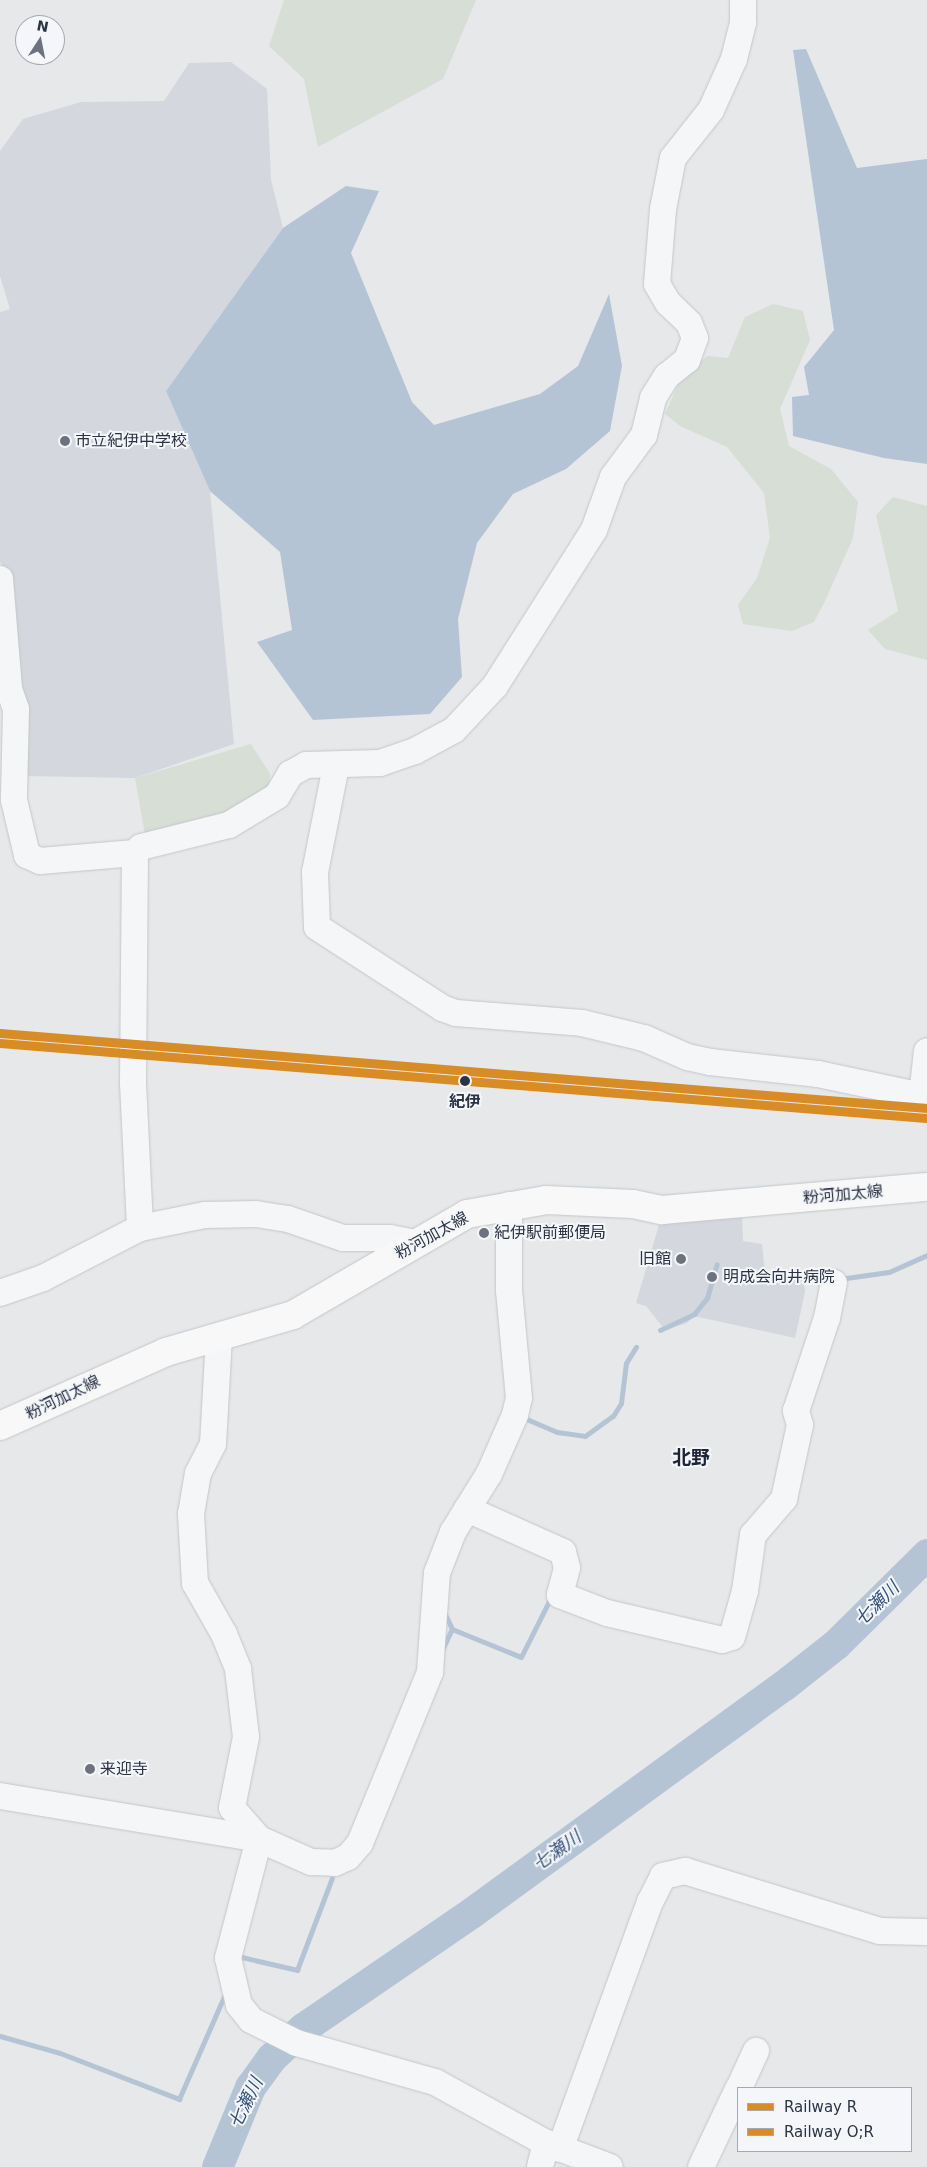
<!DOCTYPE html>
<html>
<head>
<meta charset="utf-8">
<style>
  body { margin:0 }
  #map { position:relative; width:927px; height:2167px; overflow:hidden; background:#e6e8ea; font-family:"DejaVu Sans","Noto Sans JP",sans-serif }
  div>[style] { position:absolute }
  .built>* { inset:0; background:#d4d7dd }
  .green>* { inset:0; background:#d6ded6 }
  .water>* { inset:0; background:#b4c4d5 }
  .stream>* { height:5px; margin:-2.5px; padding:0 2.5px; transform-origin:2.5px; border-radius:2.5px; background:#b4c4d5 }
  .river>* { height:31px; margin:-15.5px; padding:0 15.5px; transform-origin:15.5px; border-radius:15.5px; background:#b4c4d5 }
  .roads { filter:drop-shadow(0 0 1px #c4c6c8) drop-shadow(0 0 1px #c4c6c8) }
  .minor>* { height:26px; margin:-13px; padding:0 13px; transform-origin:13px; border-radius:13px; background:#f5f6f7 }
  .major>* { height:28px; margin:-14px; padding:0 14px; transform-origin:14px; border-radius:14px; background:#f8f8f8 }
  .rail-1>* { height:9px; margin:-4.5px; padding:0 4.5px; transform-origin:4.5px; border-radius:4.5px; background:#d88c25 }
  .rail-2>* { height:9px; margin:-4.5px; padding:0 4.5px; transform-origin:4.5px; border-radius:4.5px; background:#d88c25 }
  .dots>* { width:14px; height:14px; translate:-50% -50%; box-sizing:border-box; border:2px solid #f4f6f9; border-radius:50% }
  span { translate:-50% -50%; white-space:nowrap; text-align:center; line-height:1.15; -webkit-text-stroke:4px #f4f6f9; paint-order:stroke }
  .poi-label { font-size:16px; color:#2b3445 }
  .left { translate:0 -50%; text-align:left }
  .right { translate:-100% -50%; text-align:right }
  .stop-label { font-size:16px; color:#2b3445; font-weight:700 }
  .street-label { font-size:16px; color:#2b3445 }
  .water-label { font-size:18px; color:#34527a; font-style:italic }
  .quarter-label { font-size:19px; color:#1d2536; font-weight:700 }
  .legend { position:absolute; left:737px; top:2087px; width:175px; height:65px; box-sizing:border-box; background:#f4f6f9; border:1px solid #a4a8b1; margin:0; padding:6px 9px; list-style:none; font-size:15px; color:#2b3445 }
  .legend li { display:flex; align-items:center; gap:10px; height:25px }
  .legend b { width:25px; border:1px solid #a4a8b1 }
  .north { position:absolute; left:15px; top:15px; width:50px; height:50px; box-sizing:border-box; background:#f4f6f9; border:1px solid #a4a8b1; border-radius:50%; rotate:11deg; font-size:14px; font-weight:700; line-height:20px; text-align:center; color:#2b3445 }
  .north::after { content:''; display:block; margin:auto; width:18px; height:22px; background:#6c737f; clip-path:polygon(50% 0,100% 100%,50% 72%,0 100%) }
</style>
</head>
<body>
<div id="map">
  <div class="built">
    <i style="clip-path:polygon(231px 62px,267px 89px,271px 180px,283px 228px,166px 391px,210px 491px,234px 744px,135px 778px,23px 776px,12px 579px,0 562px,0 312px,10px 309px,0 276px,0 151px,23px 119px,81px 102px,164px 101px,189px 63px)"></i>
    <i style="clip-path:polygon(742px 1212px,743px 1241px,762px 1244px,765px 1274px,804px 1279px,805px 1292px,795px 1338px,694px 1316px,687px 1323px,665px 1330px,646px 1306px,636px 1303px,661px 1218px)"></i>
  </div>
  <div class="green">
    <i style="clip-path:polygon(284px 0,476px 0,443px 79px,318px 147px,304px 79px,269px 46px)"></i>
    <i style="clip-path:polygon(773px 304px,803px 311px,810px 340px,780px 409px,789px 446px,831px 469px,858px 502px,853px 538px,824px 603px,814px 622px,792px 631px,743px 624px,738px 605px,757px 578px,770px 538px,764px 493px,727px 447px,680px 426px,665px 414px,681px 378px,707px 356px,728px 358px,745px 317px)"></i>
    <i style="clip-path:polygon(893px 497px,927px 506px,927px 660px,885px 649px,868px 630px,898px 611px,876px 515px)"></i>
    <i style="clip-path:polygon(251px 744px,270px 774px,269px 788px,227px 816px,145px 835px,135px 778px)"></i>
  </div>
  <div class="water">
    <i style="clip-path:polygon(806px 49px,857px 168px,927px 159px,927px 464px,884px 458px,793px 436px,792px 397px,809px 395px,804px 367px,834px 330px,793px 50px)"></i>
    <i style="clip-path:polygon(346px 186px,379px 191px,351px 253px,412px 402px,434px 425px,540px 394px,578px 366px,609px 294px,622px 366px,610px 431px,566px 469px,513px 494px,477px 543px,458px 619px,462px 677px,430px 714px,313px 720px,257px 642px,292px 630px,280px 552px,210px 491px,166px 391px,283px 228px)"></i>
  </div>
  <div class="stream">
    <i style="left:839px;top:1279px;width:50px;rotate:-8deg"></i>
    <i style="left:889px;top:1272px;width:42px;rotate:-24.1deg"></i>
    <i style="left:660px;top:1330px;width:38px;rotate:-25deg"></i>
    <i style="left:694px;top:1314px;width:21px;rotate:-51deg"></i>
    <i style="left:707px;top:1298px;width:35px;rotate:-74deg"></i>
    <i style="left:524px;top:1418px;width:36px;rotate:23deg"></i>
    <i style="left:557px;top:1432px;width:28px;rotate:8deg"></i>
    <i style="left:585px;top:1436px;width:34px;rotate:-36deg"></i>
    <i style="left:613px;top:1416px;width:15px;rotate:-58deg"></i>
    <i style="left:621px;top:1403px;width:40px;rotate:-82.9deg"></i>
    <i style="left:626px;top:1363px;width:19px;rotate:-58deg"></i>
    <i style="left:445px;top:1614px;width:17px;rotate:65deg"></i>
    <i style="left:442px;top:1650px;width:23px;rotate:-65deg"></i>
    <i style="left:452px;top:1629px;width:74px;rotate:22.1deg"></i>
    <i style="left:521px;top:1657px;width:69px;rotate:-63.4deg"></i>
    <i style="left:237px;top:1956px;width:62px;rotate:13.1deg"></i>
    <i style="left:297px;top:1970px;width:98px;rotate:-69.2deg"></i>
    <i style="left:0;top:2036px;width:62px;rotate:15.8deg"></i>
    <i style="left:60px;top:2053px;width:128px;rotate:21.1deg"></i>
    <i style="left:179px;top:2099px;width:117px;rotate:-66.3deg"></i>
  </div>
  <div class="river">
    <i style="left:217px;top:2167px;width:87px;rotate:-67.6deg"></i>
    <i style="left:250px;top:2087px;width:36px;rotate:-54deg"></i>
    <i style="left:271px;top:2058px;width:44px;rotate:-43.2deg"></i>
    <i style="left:303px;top:2028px;width:204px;rotate:-34.4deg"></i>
    <i style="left:471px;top:1913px;width:387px;rotate:-36.1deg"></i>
    <i style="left:784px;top:1685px;width:66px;rotate:-38.3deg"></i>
    <i style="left:836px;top:1644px;width:128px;rotate:-44.7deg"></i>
  </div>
  <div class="roads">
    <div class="minor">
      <i style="left:0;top:579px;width:110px;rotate:85.3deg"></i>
      <i style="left:9px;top:689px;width:21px;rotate:71deg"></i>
      <i style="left:16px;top:709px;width:91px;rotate:91.3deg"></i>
      <i style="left:14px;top:800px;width:57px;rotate:76.7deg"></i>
      <i style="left:27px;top:855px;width:14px;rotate:25deg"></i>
      <i style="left:40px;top:861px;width:95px;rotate:-4.8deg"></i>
      <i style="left:135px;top:853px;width:8px;rotate:-45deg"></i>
      <i style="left:141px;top:847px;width:91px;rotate:-14deg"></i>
      <i style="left:229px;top:825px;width:56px;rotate:-31.1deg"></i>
      <i style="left:277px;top:796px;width:26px;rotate:-59deg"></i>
      <i style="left:290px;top:774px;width:18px;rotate:-29deg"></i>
      <i style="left:306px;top:765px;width:74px;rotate:-1.5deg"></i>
      <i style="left:380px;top:763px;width:37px;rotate:-19deg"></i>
      <i style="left:415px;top:751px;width:44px;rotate:-28.3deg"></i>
      <i style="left:454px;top:730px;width:60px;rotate:-47deg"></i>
      <i style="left:495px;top:686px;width:185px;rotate:-57.6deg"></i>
      <i style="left:594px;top:530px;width:56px;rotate:-70.3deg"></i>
      <i style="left:613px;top:477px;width:52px;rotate:-53.6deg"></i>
      <i style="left:644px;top:435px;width:38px;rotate:-76deg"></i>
      <i style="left:653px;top:398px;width:26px;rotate:-58deg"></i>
      <i style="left:667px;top:376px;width:26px;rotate:-39deg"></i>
      <i style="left:687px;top:360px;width:23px;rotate:-70deg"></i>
      <i style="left:695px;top:338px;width:16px;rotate:-112deg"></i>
      <i style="left:689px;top:323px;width:29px;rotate:-136deg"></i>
      <i style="left:668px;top:303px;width:22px;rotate:-120deg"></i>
      <i style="left:657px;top:284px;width:75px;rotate:-85.4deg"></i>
      <i style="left:663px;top:209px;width:52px;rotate:-78.9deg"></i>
      <i style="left:673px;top:158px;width:61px;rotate:-51.6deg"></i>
      <i style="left:711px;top:110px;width:56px;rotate:-65.7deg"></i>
      <i style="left:734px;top:59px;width:38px;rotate:-76deg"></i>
      <i style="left:743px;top:22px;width:22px;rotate:-90deg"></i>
      <i style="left:336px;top:766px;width:108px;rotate:101.2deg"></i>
      <i style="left:315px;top:872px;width:55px;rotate:87.9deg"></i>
      <i style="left:317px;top:927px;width:149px;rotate:32.9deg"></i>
      <i style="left:442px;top:1008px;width:15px;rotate:20deg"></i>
      <i style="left:456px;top:1013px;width:126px;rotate:4.5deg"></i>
      <i style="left:582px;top:1023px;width:64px;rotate:13.6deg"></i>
      <i style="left:644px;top:1038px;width:47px;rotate:23.8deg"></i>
      <i style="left:687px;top:1057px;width:24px;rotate:12deg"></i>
      <i style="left:710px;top:1062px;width:109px;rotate:6.3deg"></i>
      <i style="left:818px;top:1074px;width:111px;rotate:11.9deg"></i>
      <i style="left:135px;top:853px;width:230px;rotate:90.5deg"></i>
      <i style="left:133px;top:1083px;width:145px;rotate:87.2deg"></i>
      <i style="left:922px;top:1096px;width:45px;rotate:-83.7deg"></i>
      <i style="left:0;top:1293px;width:46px;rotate:-19.2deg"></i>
      <i style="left:43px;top:1278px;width:109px;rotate:-27.3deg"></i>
      <i style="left:140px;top:1228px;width:66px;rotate:-11.3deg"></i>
      <i style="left:205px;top:1215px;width:51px;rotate:-1.1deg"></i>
      <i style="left:256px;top:1214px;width:32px;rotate:9deg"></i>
      <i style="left:288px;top:1219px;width:58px;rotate:19.1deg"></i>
      <i style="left:343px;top:1238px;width:47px"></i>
      <i style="left:390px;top:1238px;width:26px;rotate:11deg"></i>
      <i style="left:219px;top:1337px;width:107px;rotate:93.2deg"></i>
      <i style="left:213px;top:1444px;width:33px;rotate:117deg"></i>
      <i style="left:198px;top:1473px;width:42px;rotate:99.7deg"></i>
      <i style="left:191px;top:1514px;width:69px;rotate:86.7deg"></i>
      <i style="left:195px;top:1583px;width:59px;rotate:60.4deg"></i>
      <i style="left:224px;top:1634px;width:38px;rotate:68deg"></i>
      <i style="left:238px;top:1669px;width:68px;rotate:83.3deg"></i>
      <i style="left:246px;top:1737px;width:72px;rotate:101.2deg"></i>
      <i style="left:232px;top:1808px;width:41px;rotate:48.9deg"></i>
      <i style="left:467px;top:1509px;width:105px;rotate:24.1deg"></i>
      <i style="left:563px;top:1552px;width:16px;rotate:76deg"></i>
      <i style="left:567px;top:1568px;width:28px;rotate:105deg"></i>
      <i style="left:560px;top:1595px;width:50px;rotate:21deg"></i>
      <i style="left:607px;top:1613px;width:118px;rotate:13.2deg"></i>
      <i style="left:722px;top:1640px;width:10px;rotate:-17deg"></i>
      <i style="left:732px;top:1637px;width:48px;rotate:-74.2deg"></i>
      <i style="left:745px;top:1591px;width:57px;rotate:-81.9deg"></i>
      <i style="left:753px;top:1535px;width:48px;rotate:-49.3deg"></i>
      <i style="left:784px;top:1499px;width:76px;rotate:-77.8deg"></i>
      <i style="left:800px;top:1425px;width:15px;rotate:-106deg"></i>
      <i style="left:796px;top:1411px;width:98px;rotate:-71.6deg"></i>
      <i style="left:827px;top:1318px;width:36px;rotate:-79deg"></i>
      <i style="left:0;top:1796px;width:263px;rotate:9.4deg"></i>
      <i style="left:259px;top:1839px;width:57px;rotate:23.9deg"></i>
      <i style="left:311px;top:1862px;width:24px;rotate:2deg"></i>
      <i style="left:335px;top:1863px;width:14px;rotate:-25deg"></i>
      <i style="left:348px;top:1857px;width:18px;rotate:-49deg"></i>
      <i style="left:360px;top:1843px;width:185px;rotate:-67.7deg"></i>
      <i style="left:430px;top:1672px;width:99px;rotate:-86deg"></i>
      <i style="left:437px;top:1573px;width:44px;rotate:-68.7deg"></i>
      <i style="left:453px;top:1532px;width:68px;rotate:-58.2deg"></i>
      <i style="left:489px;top:1474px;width:64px;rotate:-66.2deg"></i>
      <i style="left:515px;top:1415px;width:17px;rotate:-77deg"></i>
      <i style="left:519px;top:1398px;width:107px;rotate:-95.3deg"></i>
      <i style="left:509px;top:1291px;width:86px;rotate:-90deg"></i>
      <i style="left:259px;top:1839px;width:123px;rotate:104.6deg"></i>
      <i style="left:228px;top:1958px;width:48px;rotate:76.8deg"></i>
      <i style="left:239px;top:2005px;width:19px;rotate:51deg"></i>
      <i style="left:251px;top:2020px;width:51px;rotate:26.6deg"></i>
      <i style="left:297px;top:2043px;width:143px;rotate:15.8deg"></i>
      <i style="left:435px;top:2082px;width:127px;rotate:28.8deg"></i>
      <i style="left:546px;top:2143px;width:68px;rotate:20.6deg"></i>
      <i style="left:739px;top:2088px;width:41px;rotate:-65.3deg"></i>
      <i style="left:560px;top:2149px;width:263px;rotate:-70deg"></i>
      <i style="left:650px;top:1902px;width:29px;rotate:-63deg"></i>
      <i style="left:663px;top:1876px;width:23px;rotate:-13deg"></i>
      <i style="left:685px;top:1871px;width:204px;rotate:17.1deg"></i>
      <i style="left:880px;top:1931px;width:47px;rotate:1.2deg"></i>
      <i style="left:540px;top:2167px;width:25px;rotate:-76deg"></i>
      <i style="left:701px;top:2167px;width:86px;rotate:-64.6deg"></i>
    </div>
    <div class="major">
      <i style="left:0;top:1426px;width:182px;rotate:-24deg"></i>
      <i style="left:166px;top:1352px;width:132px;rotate:-16.2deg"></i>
      <i style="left:293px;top:1315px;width:201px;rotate:-30.1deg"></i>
      <i style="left:467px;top:1214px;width:80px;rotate:-10deg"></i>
      <i style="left:546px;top:1200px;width:87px;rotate:2.6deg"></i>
      <i style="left:633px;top:1204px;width:30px;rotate:12deg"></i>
      <i style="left:662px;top:1210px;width:266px;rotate:-5deg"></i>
    </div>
  </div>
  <div class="rail-1">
    <i style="left:0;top:1033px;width:930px;rotate:4.63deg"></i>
  </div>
  <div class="rail-2">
    <i style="left:0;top:1043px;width:929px;rotate:4.63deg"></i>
  </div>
  <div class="dots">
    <i style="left:65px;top:441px;background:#6c737f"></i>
    <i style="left:465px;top:1081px;background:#2b3445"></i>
    <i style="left:484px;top:1233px;background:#6c737f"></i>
    <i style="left:681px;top:1259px;background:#6c737f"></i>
    <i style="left:712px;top:1277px;background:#6c737f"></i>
    <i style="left:90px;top:1769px;background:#6c737f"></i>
  </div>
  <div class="poi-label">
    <span class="left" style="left:75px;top:441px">市立紀伊中学校</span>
    <span class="left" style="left:494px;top:1233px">紀伊駅前郵便局</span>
    <span class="right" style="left:671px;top:1259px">旧館</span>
    <span class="left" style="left:723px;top:1277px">明成会向井病院</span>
    <span class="left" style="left:100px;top:1769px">来迎寺</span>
  </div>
  <div class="stop-label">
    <span style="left:465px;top:1102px">紀伊</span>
  </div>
  <div class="street-label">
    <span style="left:843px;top:1195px;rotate:-5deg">粉河加太線</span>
    <span style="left:432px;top:1236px;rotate:-29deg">粉河加太線</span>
    <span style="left:63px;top:1398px;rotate:-26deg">粉河加太線</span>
  </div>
  <div class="water-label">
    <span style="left:877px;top:1604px;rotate:-45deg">七瀬川</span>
    <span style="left:557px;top:1851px;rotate:-36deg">七瀬川</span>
    <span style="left:246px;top:2103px;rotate:-64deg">七瀬川</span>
  </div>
  <div class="quarter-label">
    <span style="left:691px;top:1458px">北野</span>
  </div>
  <ul class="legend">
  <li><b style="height:6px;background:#d88c25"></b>Railway R</li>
  <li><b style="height:6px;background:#d88c25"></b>Railway O;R</li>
  </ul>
  <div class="north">N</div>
</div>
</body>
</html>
